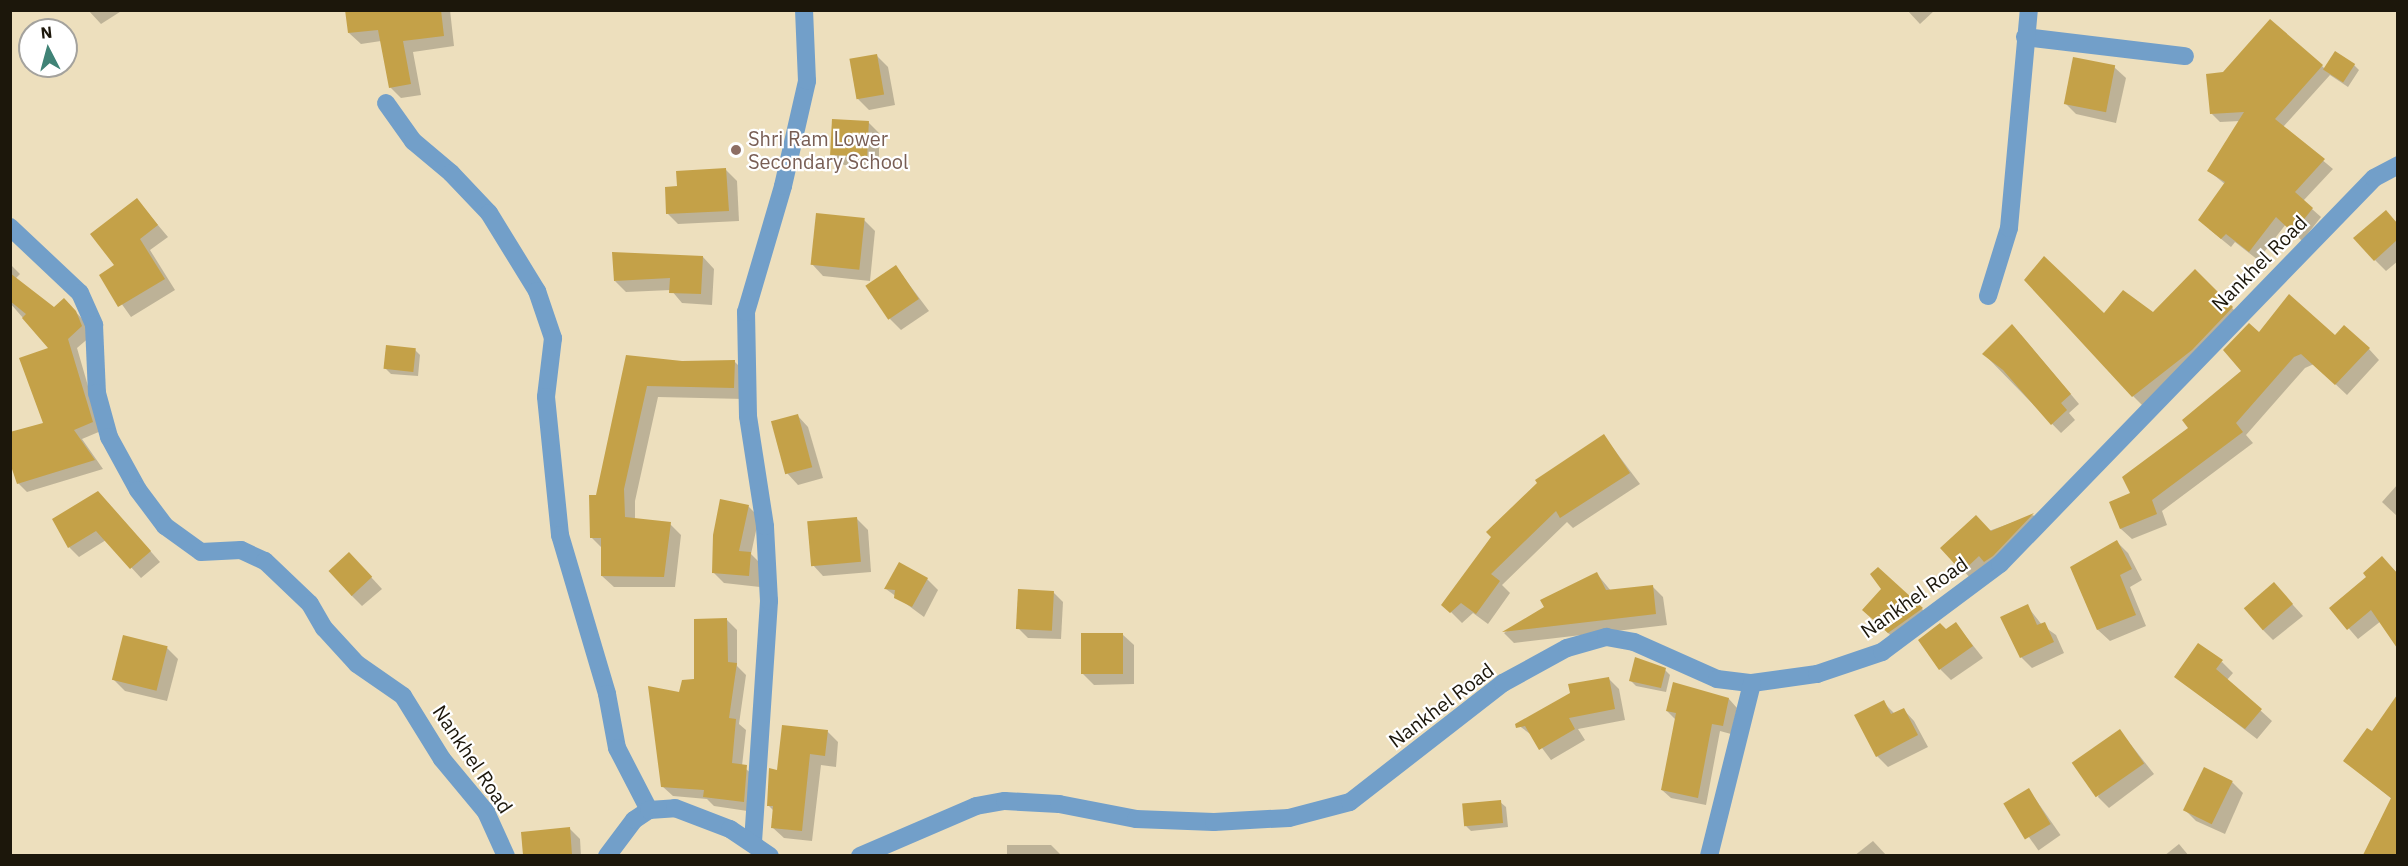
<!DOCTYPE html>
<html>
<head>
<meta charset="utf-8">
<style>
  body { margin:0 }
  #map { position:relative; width:2408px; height:866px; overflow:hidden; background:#eddfbd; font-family:"IBM Plex Sans",sans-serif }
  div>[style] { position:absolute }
  .shadow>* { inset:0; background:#0003; transform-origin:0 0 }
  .building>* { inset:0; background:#c4a148; transform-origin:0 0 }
  .street>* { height:18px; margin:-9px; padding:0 9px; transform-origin:9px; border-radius:9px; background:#729fc9 }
  .dots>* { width:16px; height:16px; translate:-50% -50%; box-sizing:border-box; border:3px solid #fff; border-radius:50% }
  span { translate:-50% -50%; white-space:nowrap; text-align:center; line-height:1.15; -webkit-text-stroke:4.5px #fff; paint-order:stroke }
  .education-label { font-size:20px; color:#785e54 }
  .left { translate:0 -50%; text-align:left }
  .street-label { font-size:20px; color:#1c170b }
  .frame { position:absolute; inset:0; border:12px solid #1c170b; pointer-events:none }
  .north { position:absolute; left:18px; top:18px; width:60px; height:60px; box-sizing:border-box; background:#fff; border:2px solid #a4a29d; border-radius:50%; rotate:354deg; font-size:16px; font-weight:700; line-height:24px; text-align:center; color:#1c170b }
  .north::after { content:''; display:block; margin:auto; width:21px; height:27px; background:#408376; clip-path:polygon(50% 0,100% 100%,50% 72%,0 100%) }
</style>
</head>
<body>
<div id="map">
  <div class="shadow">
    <i style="clip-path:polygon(88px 10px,123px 10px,101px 24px)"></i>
    <i style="clip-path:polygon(351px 10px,450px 10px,454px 46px,413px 52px,421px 95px,401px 98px,390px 87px,381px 41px,361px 44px,349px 33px)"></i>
    <i style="clip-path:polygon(1907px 10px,1935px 10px,1920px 24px)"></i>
    <i style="clip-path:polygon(877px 56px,888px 67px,895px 105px,869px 110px,858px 99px)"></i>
    <i style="clip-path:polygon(2354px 65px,2359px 70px,2348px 87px,2330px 75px,2283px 127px,2333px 169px,2303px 201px,2321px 217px,2302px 241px,2286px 224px,2258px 260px,2235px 242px,2231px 247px,2209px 229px,2226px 185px,2209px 171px,2240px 121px,2220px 122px,2211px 113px,2322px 66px,2325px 69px)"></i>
    <i style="clip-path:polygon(2114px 67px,2126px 78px,2116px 123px,2076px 114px,2065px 103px)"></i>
    <i style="clip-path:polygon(868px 122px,879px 133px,879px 166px,844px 165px,833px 154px)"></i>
    <i style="clip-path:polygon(726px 170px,737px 181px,739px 221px,678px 224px,667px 213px,678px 187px)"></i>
    <i style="clip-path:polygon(137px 200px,168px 237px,150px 250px,175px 290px,131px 317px,101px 275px,116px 266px)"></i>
    <i style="clip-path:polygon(2385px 212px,2398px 224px,2398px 261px,2386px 271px,2375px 260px)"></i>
    <i style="clip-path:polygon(864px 220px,875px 231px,870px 281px,823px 276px,812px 264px)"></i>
    <i style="clip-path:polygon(703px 257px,714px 269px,712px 305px,682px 303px,671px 290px,626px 292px,615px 281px)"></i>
    <i style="clip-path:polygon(10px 264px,20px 274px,15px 279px,54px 309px,73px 309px,85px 322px,91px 336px,77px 348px,101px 431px,82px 439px,103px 469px,27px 492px,18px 483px,58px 459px,50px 349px,10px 303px)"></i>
    <i style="clip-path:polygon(896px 267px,929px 311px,901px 330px,890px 319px)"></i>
    <i style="clip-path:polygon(2195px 271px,2243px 319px,2144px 407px,2133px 396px,2153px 314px)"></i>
    <i style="clip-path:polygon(2021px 335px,2079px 404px,2069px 413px,2075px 420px,2061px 433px,1984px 354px)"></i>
    <i style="clip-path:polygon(2259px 335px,2335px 337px,2369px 349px,2379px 360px,2347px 395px,2314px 364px,2305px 368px,2246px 435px,2253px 443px,2162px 511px,2167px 525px,2132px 539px,2121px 529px,2111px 503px,2132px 494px,2243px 371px)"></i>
    <i style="clip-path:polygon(415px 350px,420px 355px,418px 376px,391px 374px,385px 368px)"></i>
    <i style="clip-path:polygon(627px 357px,682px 362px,734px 361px,745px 372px,744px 399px,658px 397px,635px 501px,635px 520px,670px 524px,681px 535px,675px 587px,614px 587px,602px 576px,603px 549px,591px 537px)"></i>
    <i style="clip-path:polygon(797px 415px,808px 427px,823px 478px,798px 485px,787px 473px)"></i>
    <i style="clip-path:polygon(1604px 436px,1640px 484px,1573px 528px,1567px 522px,1502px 585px,1510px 593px,1488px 624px,1473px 613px,1462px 623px,1443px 604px)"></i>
    <i style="clip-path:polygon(2398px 484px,2398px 517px,2382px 502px)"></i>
    <i style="clip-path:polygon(108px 503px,160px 562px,141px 578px,106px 540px,79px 557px,69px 547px)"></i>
    <i style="clip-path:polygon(748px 506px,759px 517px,751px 554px,761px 564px,760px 587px,724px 583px,713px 572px)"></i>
    <i style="clip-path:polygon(2033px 515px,2044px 525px,1974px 582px,1942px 548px)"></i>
    <i style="clip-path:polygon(857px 519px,868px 530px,871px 572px,823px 576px,812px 564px)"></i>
    <i style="clip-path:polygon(2117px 542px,2128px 553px,2142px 580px,2130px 587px,2146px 626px,2110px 641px,2098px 630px,2072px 568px)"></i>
    <i style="clip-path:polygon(2382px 558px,2398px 574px,2398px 645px,2381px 621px,2358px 639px,2331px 608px,2369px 577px)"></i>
    <i style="clip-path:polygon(360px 565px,382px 589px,362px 606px,351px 595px)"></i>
    <i style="clip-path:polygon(1597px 574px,1611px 591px,1652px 586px,1663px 597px,1667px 625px,1514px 643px,1504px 633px)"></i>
    <i style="clip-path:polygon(927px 579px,938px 590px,924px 617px,886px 589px)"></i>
    <i style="clip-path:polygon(2274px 584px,2303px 616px,2273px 640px,2262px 629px)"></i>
    <i style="clip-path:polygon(1883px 589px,1922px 609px,1932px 620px,1900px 644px,1875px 621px)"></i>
    <i style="clip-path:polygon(1053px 592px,1063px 602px,1061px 639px,1028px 638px,1018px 628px)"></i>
    <i style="clip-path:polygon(2027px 606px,2042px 625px,2056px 635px,2064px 653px,2032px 668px,2021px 657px)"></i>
    <i style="clip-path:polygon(727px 620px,737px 630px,737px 666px,746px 675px,739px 724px,746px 730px,742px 766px,756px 777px,754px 812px,714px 806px,707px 799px,673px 796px,662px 786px,681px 694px,696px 680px)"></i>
    <i style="clip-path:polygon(1956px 624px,1983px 658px,1951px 680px,1940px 669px,1946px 631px)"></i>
    <i style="clip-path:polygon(1122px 634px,1134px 645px,1134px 684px,1094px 685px,1083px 674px)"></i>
    <i style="clip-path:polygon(167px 648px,178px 659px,167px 701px,125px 691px,114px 680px)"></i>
    <i style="clip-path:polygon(2222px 662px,2233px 673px,2227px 680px,2272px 721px,2257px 739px,2176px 677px)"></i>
    <i style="clip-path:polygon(1665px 670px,1670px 675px,1666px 692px,1636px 686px,1631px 681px)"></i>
    <i style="clip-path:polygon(1608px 678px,1619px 689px,1625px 720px,1578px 729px,1585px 740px,1551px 760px,1533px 736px,1518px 725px)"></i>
    <i style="clip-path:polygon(2398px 698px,2398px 804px,2345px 761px,2372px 733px)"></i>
    <i style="clip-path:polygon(1729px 699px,1737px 708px,1731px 734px,1720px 731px,1706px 805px,1671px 798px,1662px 790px,1676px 720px,1667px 711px)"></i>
    <i style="clip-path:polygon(1883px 702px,1895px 714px,1903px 709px,1914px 721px,1928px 747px,1888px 767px,1877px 756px)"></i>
    <i style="clip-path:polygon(827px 731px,838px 742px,836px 767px,821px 765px,812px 841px,784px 838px,772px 827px,774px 811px,768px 805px,779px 771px)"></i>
    <i style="clip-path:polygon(2120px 731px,2154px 774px,2109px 808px,2098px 797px)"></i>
    <i style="clip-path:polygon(2232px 782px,2243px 793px,2225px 834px,2196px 821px,2185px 810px)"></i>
    <i style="left:2029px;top:790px;width:55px;height:27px;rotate:55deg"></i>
    <i style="clip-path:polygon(1500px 802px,1506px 807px,1508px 827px,1471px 831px,1466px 826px)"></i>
    <i style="clip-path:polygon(569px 828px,580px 839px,581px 856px,524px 856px,523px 833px)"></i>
    <i style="clip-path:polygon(2375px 830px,2398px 843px,2398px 856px,2366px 856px)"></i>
    <i style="clip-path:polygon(1873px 841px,1887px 856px,1854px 856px)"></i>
    <i style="clip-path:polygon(2179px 844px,2189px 856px,2164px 856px)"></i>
    <i style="clip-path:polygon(1007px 845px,1051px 845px,1062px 856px,1007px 856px)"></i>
  </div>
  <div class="building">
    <i style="clip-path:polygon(345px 10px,441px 10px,444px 36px,403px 41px,411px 84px,389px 88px,378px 30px,348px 33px)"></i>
    <i style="clip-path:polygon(2270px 19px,2323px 65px,2275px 119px,2325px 159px,2295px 192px,2313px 208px,2293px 233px,2276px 217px,2249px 252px,2226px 234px,2221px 239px,2198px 220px,2225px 182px,2207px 171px,2244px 112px,2210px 114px,2206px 74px,2223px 72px)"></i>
    <i style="left:2335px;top:51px;width:24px;height:22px;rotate:33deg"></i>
    <i style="left:877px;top:54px;width:41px;height:28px;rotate:80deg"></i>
    <i style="left:2073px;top:57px;width:43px;height:48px;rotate:11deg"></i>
    <i style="left:832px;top:119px;width:37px;height:36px;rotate:3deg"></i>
    <i style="clip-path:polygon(726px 168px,729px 211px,666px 214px,665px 187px,677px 186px,676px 171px)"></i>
    <i style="clip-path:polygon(137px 198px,158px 225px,140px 239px,165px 279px,118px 307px,99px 275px,114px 265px,90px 234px)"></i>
    <i style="clip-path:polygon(2386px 210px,2397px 223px,2397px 240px,2374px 261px,2353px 238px)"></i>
    <i style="left:816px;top:213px;width:49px;height:52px;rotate:6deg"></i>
    <i style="clip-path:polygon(612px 252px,703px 256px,701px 294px,669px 293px,670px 278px,614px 281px)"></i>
    <i style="clip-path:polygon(2044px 256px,2104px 313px,2123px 290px,2153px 312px,2195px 269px,2233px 307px,2192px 350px,2132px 397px,2024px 280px)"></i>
    <i style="left:896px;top:265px;width:41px;height:37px;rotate:56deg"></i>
    <i style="clip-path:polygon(10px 273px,54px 307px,64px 298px,76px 311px,82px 326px,68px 339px,93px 422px,74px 430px,95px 460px,17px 484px,10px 463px,10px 432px,43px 423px,19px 358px,48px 348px,22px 318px,26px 314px,10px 301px)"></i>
    <i style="clip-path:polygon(2289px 294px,2335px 335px,2344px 325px,2370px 348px,2335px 385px,2301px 354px,2294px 357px,2236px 423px,2243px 432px,2152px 500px,2157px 514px,2120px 529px,2109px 502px,2130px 493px,2122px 477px,2188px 428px,2182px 420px,2241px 371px,2223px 350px,2249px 323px,2259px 332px)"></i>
    <i style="clip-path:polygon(2012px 324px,2071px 394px,2061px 403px,2067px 410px,2051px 425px,2003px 370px,1982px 354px)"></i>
    <i style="left:386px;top:345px;width:30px;height:24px;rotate:6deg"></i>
    <i style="clip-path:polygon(626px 355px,682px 361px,735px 360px,734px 388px,647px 386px,624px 489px,625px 517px,671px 522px,664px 577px,601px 576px,601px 538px,590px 538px,589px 495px,596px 495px)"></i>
    <i style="left:798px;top:414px;width:55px;height:28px;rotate:75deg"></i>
    <i style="clip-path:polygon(1604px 434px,1630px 473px,1560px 518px,1556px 511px,1491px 574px,1500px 581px,1476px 614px,1461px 603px,1450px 613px,1441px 605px,1491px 537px,1486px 532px,1537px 483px,1535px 480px)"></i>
    <i style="clip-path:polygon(98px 491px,151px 551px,130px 569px,96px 531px,68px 548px,52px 519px)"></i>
    <i style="clip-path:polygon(720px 499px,749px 505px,739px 551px,751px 552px,749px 576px,712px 573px,713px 535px)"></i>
    <i style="clip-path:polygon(2034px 513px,1993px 556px,1984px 562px,1979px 556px,1962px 572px,1940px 548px,1976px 515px,1991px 531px)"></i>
    <i style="left:857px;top:517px;width:45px;height:50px;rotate:85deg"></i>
    <i style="clip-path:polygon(2117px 540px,2132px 569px,2120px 575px,2136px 615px,2097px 630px,2070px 567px)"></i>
    <i style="left:349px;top:552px;width:34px;height:28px;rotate:47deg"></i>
    <i style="clip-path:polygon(2382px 556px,2397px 573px,2397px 648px,2371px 610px,2347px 630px,2329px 608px,2366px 577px,2363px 573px)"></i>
    <i style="clip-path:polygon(899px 562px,928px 578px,912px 607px,894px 598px,895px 590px,884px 589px)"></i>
    <i style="clip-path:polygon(1878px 567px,1923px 608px,1888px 633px,1862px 610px,1881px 589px,1870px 574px)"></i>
    <i style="clip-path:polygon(1597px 572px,1606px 590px,1653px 585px,1656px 614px,1502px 632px,1544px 607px,1540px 600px)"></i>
    <i style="left:2274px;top:582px;width:29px;height:40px;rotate:49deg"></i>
    <i style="left:1018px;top:589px;width:36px;height:40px;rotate:3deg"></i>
    <i style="clip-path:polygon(2028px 604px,2037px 625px,2045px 622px,2054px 642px,2020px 658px,2000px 617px)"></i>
    <i style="clip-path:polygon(727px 618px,728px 662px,737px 663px,729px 718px,736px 719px,732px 763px,747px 765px,744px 802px,703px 797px,704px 790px,661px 787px,648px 686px,679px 692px,682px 680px,694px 679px,694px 619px)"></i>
    <i style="clip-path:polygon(1956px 622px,1973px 646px,1939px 670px,1918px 640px,1940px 623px,1946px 629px)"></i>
    <i style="left:1081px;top:633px;width:42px;height:41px"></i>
    <i style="left:123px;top:635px;width:46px;height:46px;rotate:14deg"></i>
    <i style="clip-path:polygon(2198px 643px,2223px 660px,2216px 669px,2262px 709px,2245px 729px,2174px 677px)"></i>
    <i style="clip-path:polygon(1635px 657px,1666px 668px,1661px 688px,1629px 681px)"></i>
    <i style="clip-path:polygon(1609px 677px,1615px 709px,1569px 718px,1575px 729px,1539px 750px,1525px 726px,1516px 728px,1515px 724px,1570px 693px,1568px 684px)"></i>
    <i style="clip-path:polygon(1673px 682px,1729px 698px,1723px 726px,1712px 724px,1698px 798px,1661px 790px,1676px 713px,1666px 711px)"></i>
    <i style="clip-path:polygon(2397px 695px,2397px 855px,2363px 855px,2391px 798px,2343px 761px,2367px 728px,2372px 731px)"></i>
    <i style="clip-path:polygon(1884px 700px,1891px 714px,1904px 708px,1918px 735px,1876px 757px,1854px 715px)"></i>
    <i style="clip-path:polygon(782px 725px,828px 730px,825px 756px,810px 754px,802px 831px,771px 828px,773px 806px,767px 806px,769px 768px,777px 770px)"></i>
    <i style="left:2120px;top:729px;width:42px;height:59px;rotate:55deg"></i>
    <i style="left:2204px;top:767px;width:32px;height:48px;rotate:26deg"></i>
    <i style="left:2029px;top:788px;width:42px;height:30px;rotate:59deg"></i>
    <i style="left:1501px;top:800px;width:23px;height:39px;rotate:85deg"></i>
    <i style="clip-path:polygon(570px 827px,572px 855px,523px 855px,521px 832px)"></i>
  </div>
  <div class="street">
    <i style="left:2025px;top:37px;width:161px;rotate:6.8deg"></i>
    <i style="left:386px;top:103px;width:47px;rotate:54.6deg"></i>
    <i style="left:413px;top:141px;width:50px;rotate:40.1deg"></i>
    <i style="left:451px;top:173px;width:55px;rotate:46.5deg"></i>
    <i style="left:489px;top:213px;width:92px;rotate:58.4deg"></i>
    <i style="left:537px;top:291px;width:50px;rotate:71.2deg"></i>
    <i style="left:553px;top:338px;width:59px;rotate:96.8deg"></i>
    <i style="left:546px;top:397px;width:139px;rotate:84.2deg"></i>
    <i style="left:560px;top:535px;width:166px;rotate:73.5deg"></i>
    <i style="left:607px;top:694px;width:55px;rotate:79.5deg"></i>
    <i style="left:617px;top:748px;width:70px;rotate:62.7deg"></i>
    <i style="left:10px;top:227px;width:96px;rotate:43.3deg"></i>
    <i style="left:80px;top:293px;width:35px;rotate:66deg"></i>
    <i style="left:94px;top:325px;width:68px;rotate:87.5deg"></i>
    <i style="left:97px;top:393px;width:46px;rotate:74.7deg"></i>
    <i style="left:109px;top:437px;width:60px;rotate:61.3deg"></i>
    <i style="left:138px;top:490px;width:45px;rotate:53.1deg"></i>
    <i style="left:165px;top:526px;width:44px;rotate:35.8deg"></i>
    <i style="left:201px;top:552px;width:40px;rotate:-2.9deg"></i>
    <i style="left:241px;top:550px;width:26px;rotate:25deg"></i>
    <i style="left:265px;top:561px;width:62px;rotate:43.7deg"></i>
    <i style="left:310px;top:604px;width:28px;rotate:60deg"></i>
    <i style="left:324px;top:628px;width:49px;rotate:47.5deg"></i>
    <i style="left:357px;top:664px;width:56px;rotate:34.8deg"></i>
    <i style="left:403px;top:696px;width:74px;rotate:58.2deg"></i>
    <i style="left:442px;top:759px;width:69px;rotate:50.3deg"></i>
    <i style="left:486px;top:812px;width:48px;rotate:65.6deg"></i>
    <i style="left:1988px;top:296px;width:71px;rotate:-72.8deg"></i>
    <i style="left:2009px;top:228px;width:219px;rotate:-84.8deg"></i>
    <i style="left:753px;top:842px;width:242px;rotate:-86.2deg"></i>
    <i style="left:769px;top:601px;width:75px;rotate:-93.1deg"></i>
    <i style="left:765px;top:526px;width:111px;rotate:-98.8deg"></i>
    <i style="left:748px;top:416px;width:104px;rotate:-91.1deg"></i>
    <i style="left:746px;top:312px;width:131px;rotate:-73.6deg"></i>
    <i style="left:783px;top:186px;width:108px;rotate:-77.1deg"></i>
    <i style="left:807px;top:81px;width:71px;rotate:-92.4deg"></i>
    <i style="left:607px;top:856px;width:45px;rotate:-53.1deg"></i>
    <i style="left:634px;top:820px;width:18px;rotate:-34deg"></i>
    <i style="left:649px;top:810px;width:26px;rotate:-4deg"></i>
    <i style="left:675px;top:808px;width:59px;rotate:20.9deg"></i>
    <i style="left:730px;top:829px;width:48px;rotate:34deg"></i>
    <i style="left:860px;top:856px;width:126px;rotate:-23.3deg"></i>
    <i style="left:976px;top:806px;width:29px;rotate:-10deg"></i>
    <i style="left:1005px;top:801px;width:54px;rotate:3.2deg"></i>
    <i style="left:1059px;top:804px;width:78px;rotate:11deg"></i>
    <i style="left:1136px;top:819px;width:78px;rotate:2.2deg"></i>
    <i style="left:1214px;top:822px;width:75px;rotate:-3.1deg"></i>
    <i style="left:1289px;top:818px;width:63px;rotate:-14.7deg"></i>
    <i style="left:1350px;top:802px;width:194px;rotate:-37.9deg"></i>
    <i style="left:1503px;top:683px;width:73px;rotate:-28.7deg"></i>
    <i style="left:1567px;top:648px;width:41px;rotate:-15.8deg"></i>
    <i style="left:1606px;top:637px;width:28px;rotate:10deg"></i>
    <i style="left:1634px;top:642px;width:91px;rotate:24deg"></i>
    <i style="left:1717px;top:679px;width:35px;rotate:7deg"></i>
    <i style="left:1752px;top:683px;width:66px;rotate:-7.9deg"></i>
    <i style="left:1817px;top:674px;width:69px;rotate:-18.7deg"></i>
    <i style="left:1882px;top:652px;width:147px;rotate:-36.7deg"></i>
    <i style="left:2000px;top:564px;width:537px;rotate:-45.9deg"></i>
    <i style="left:2374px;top:178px;width:27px;rotate:-28deg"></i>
    <i style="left:1709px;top:856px;width:178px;rotate:-76deg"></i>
  </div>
  <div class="dots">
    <i style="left:736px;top:150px;background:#8d6e63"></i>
  </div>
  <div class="education-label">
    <span class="left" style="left:748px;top:150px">Shri Ram Lower<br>Secondary School</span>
  </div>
  <div class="street-label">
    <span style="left:2259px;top:263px;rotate:-45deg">Nankhel Road</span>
    <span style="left:1914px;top:597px;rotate:-35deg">Nankhel Road</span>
    <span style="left:1441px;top:705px;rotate:-37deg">Nankhel Road</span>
    <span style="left:473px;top:759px;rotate:56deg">Nankhel Road</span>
  </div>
  <div class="frame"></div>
  <div class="north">N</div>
</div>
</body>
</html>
